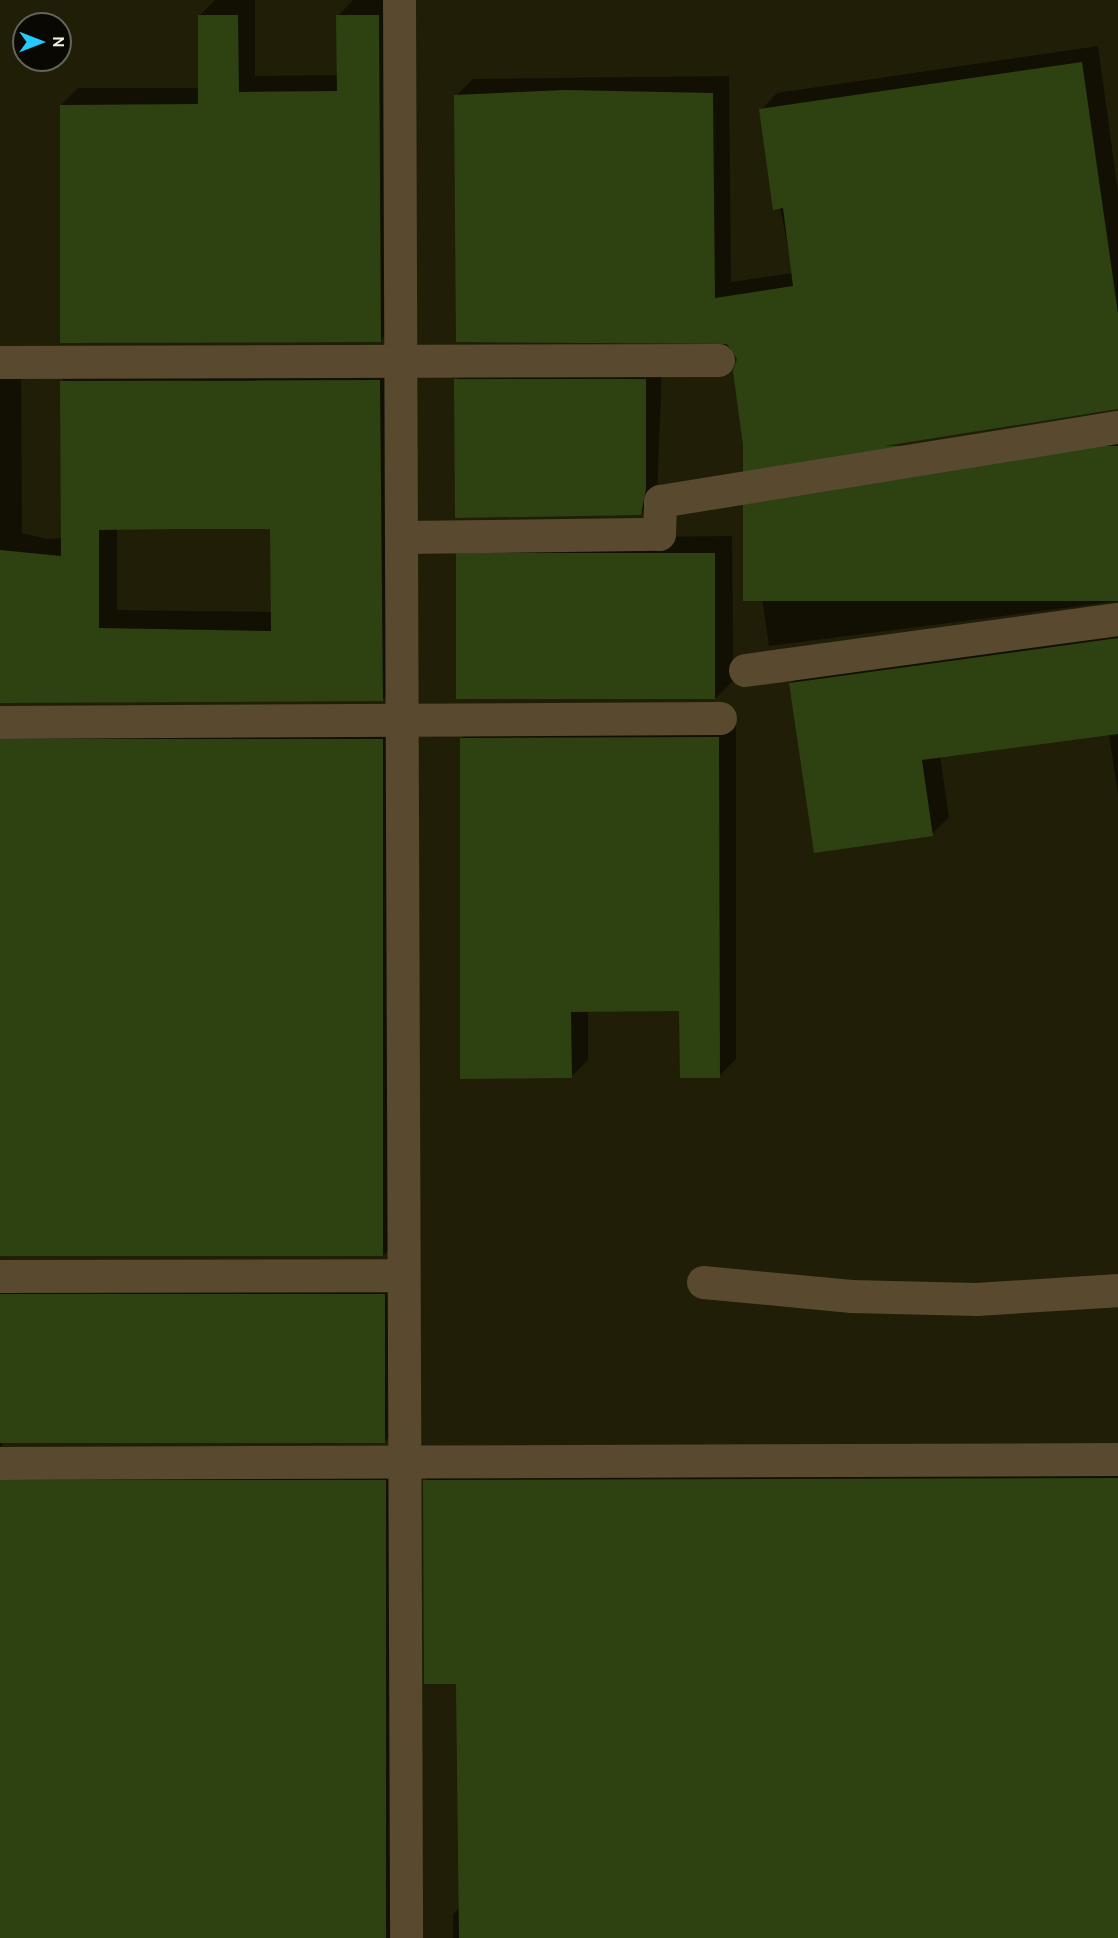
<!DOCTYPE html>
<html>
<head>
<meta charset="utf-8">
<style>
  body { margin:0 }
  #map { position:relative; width:1118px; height:1938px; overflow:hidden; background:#201e07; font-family:Cabin,sans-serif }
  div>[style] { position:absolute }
  .shadow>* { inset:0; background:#0007 }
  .building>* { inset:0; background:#2e4211; transform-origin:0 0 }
  .minor>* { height:33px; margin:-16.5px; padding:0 16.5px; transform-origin:16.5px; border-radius:16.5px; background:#58492f }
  span { translate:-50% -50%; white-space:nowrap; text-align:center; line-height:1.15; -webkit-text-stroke:5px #090802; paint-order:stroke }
  .north { position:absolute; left:12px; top:12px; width:60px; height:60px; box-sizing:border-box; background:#090802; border:2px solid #65645a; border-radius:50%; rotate:90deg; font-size:16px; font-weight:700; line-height:24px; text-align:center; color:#eeeddf }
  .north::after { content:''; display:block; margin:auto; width:21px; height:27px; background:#25c9fe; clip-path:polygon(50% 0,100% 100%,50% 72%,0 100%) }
</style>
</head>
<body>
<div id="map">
  <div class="shadow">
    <i style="clip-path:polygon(215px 0,255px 0,255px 76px,338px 75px,338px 16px,353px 0,395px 0,397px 324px,380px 341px,61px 105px,78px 88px,200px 88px,199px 16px)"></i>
    <i style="clip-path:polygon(1098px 46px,1118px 192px,1118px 408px,738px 359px,728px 342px,456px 96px,473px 79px,729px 76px,731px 282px,793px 273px,761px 110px,777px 93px)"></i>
    <i style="clip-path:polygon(evenodd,0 357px,21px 362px,22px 533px,47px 539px,62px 538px,62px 381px,80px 363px,398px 362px,401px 681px,382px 700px,0 702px,0 357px,272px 527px,272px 612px,117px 610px,117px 528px,272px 527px)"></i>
    <i style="clip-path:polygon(473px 363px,662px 363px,657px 497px,640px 514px,456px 380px)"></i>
    <i style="clip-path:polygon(1118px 433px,1118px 601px,769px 646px,749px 506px,766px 490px)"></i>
    <i style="clip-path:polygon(732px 536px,733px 681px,716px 698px,457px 556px,474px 539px)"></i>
    <i style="clip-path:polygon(1118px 622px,1118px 794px,1109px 734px,940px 756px,949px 817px,932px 834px,791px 683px,808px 667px)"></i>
    <i style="clip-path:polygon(0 705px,9px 720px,401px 721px,403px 1236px,384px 1255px,0 1256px)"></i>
    <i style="clip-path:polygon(736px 721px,736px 1059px,719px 1076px,681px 1010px,588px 1011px,588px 1060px,571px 1077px,461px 739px,478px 722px)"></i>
    <i style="clip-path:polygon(0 1259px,9px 1274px,403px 1276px,403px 1423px,385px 1441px,2px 1443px,1px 1453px,404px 1462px,412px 1938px,0 1938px)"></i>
    <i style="clip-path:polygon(1118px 1457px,1118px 1938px,453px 1938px,453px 1914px,461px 1906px,458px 1682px,425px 1481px,443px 1462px)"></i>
  </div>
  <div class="building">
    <i style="clip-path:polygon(198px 15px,238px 15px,239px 92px,337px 91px,336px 15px,379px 15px,381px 342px,60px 343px,60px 105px,198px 104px)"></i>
    <i style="clip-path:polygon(1082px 62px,1118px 313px,1118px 409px,746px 468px,733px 371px,737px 359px,727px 344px,456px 342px,454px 95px,565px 90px,713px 93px,715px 298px,793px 286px,783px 208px,773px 210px,759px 109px)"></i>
    <i style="clip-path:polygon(454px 379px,646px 379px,646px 489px,641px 515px,455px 518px)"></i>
    <i style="clip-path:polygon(evenodd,380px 380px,383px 701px,0 703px,0 550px,61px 556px,60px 381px,380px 380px,174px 529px,270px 529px,271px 631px,99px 628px,99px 530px,174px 529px)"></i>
    <i style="left:1118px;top:446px;width:155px;height:375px;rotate:90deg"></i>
    <i style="left:715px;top:553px;width:146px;height:259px;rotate:90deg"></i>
    <i style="clip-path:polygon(1118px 638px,1118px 734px,922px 760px,933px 836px,814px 853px,789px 683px)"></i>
    <i style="clip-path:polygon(719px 737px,720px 1078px,680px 1078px,679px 1011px,571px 1012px,572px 1078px,460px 1079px,460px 738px)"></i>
    <i style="left:383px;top:739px;width:517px;height:383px;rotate:90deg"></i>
    <i style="left:385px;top:1294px;width:149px;height:385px;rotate:90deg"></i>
    <i style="clip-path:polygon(1118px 1478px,1118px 1938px,459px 1938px,456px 1684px,424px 1684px,423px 1480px)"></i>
    <i style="left:386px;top:1480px;width:458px;height:386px;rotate:90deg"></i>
  </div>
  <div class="minor">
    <i style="left:399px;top:0;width:1938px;rotate:89.79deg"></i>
    <i style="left:0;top:362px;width:718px;rotate:-0.16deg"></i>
    <i style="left:401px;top:537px;width:258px;rotate:-0.7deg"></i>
    <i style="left:659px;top:534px;width:33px;rotate:-88deg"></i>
    <i style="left:660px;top:501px;width:464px;rotate:-9.2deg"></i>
    <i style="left:745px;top:670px;width:376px;rotate:-7.8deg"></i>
    <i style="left:0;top:722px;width:720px;rotate:-0.32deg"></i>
    <i style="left:0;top:1276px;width:403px;rotate:-0.1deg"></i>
    <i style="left:703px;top:1282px;width:149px;rotate:5.4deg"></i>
    <i style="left:851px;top:1296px;width:125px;rotate:1.4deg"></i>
    <i style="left:976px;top:1299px;width:142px;rotate:-3.6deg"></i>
    <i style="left:0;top:1463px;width:1118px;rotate:-0.2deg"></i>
  </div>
  <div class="north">N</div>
</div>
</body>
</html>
